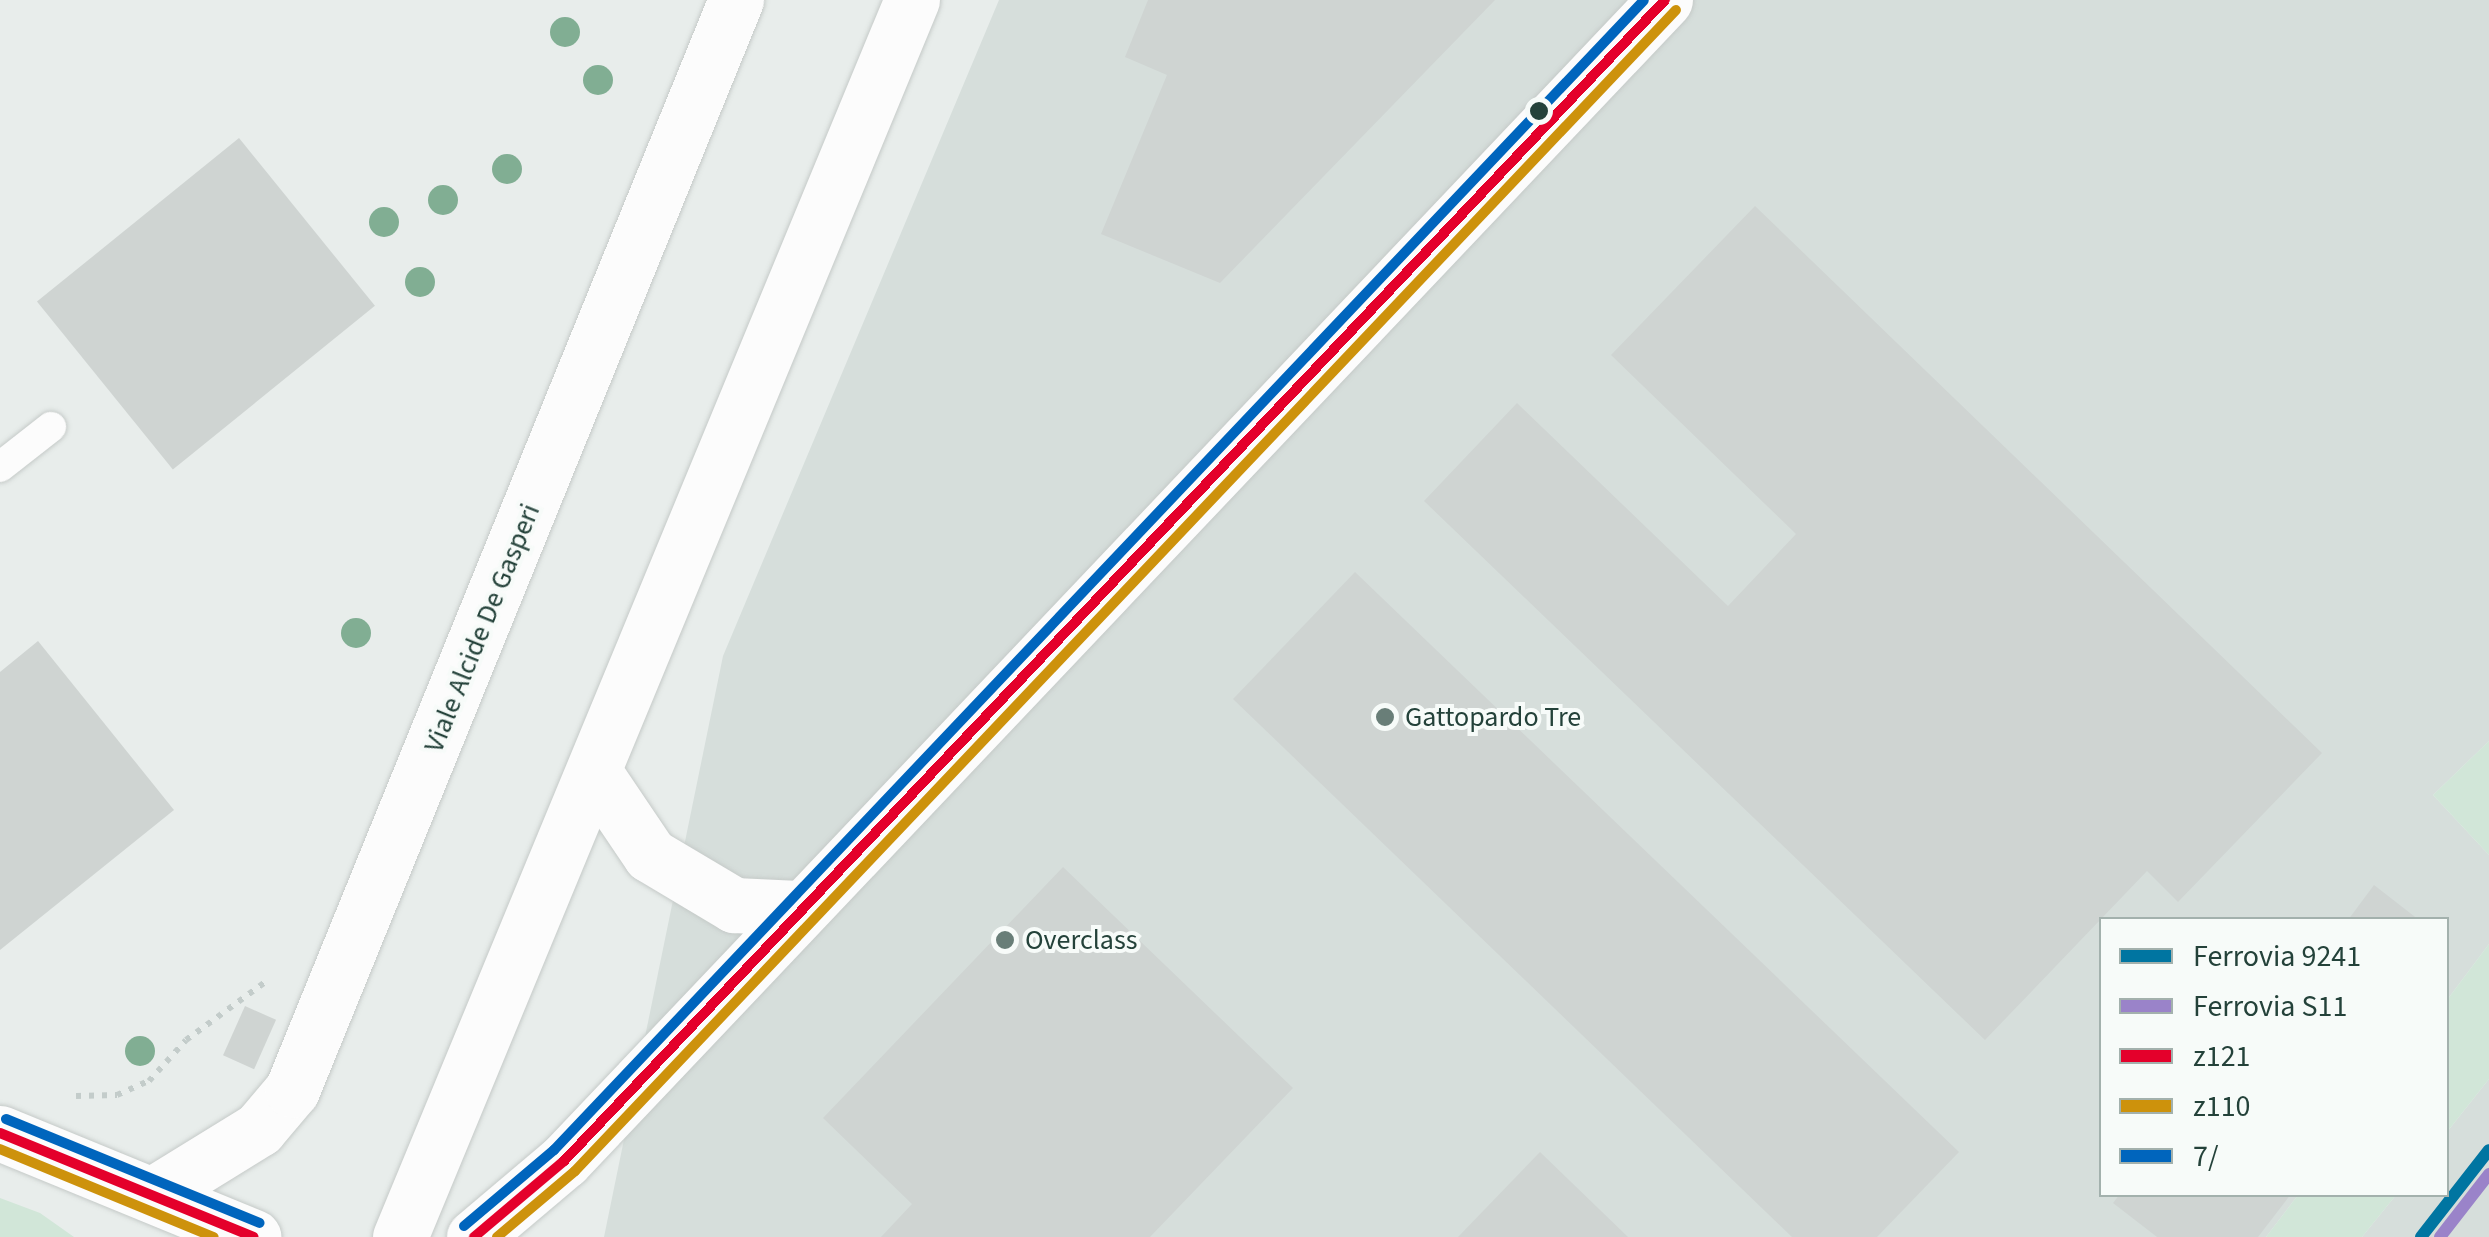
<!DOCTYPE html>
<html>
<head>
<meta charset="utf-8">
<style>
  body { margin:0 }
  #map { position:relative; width:2489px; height:1237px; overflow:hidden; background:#e8edeb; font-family:"Source Sans 3",sans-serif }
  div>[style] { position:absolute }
  .built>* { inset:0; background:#d6dedb }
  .green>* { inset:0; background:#d1e6d8 }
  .building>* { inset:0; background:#cfd4d2; transform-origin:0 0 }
  .path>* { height:6px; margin-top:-3px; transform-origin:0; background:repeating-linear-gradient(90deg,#c3ccca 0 5px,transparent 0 13px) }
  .roads { filter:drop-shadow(0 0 2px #c5cac8) drop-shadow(0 0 2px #c5cac8) }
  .service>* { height:30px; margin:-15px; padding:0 15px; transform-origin:15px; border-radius:15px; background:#fcfcfc }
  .minor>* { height:55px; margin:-27.5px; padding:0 27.5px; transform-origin:27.5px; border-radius:27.5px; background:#fcfcfc }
  .tertiary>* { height:55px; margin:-27.5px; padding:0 27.5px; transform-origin:27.5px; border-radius:27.5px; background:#fcfcfc }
  .bus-1>* { height:10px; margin:-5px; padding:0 5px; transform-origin:5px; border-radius:5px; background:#e4002b }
  .bus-2>* { height:10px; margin:-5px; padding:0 5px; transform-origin:5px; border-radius:5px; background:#cd920c }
  .bus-3>* { height:10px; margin:-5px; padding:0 5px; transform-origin:5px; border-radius:5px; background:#0065bd }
  .rail-1>* { height:12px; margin:-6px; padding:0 6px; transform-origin:6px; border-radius:6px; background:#0075a1 }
  .rail-2>* { height:12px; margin:-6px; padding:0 6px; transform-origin:6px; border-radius:6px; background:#9a83c9 }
  .trees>* { width:30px; height:30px; margin:-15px; border-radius:50%; background:#81ae93 }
  .dots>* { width:28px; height:28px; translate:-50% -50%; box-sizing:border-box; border:5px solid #f7fbf9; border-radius:50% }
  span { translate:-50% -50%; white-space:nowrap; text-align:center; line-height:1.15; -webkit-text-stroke:8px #f7fbf9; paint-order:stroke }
  .street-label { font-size:28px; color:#24423a }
  .poi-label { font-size:28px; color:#24423a }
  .left { translate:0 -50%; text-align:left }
  .legend { position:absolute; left:2099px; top:917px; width:350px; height:280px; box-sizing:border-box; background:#f7fbf9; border:2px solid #a3b1ad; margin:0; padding:12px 18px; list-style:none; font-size:30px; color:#24423a }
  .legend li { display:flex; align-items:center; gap:20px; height:50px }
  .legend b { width:50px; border:2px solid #a3b1ad }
</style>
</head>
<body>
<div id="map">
  <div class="built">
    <i style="clip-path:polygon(999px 0,2489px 0,2489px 741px,2433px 795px,2489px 855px,2489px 944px,2447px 1000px,2446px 920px,2102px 920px,2102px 1194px,2298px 1195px,2266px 1237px,604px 1237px,723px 656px)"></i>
    <i style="clip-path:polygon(2489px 1079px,2489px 1237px,2362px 1237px,2396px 1195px,2446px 1194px,2447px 1132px)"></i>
  </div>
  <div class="green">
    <i style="clip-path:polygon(2489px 741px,2489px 855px,2433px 795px)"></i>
    <i style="clip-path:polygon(2489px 944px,2489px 1079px,2447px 1132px,2447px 1000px)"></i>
    <i style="clip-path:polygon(2298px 1195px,2298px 1194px,2396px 1195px,2362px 1237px,2266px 1237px)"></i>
    <i style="clip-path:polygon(0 1198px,40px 1213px,74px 1237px,0 1237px)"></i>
  </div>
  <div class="building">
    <i style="clip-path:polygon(1148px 0,1495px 0,1220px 283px,1101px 234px,1167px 75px,1125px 57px)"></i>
    <i style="left:239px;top:138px;width:216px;height:260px;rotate:51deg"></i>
    <i style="clip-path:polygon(1755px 206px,2322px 753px,2178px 902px,2147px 871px,1985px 1040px,1424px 501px,1517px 403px,1728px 606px,1796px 534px,1611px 355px)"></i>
    <i style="clip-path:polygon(1355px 572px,1959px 1152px,1877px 1237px,1792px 1237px,1233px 699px)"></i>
    <i style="clip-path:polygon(38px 641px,174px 810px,0 950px,0 672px)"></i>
    <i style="clip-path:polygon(1063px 867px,1293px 1088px,1150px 1237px,881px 1237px,912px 1204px,823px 1118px)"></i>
    <i style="clip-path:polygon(2374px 885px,2419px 920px,2348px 920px)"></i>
    <i style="left:245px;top:1006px;width:34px;height:54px;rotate:24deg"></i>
    <i style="clip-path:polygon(1540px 1152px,1628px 1237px,1458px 1237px)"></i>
    <i style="clip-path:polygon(2120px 1194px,2291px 1194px,2258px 1237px,2157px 1237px,2113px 1203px)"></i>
  </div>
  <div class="path">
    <i style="left:76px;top:1096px;width:41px;rotate:-1.4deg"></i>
    <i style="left:117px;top:1095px;width:35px;rotate:-24deg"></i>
    <i style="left:149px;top:1081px;width:55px;rotate:-47.9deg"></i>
    <i style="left:186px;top:1040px;width:102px;rotate:-36.2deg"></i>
  </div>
  <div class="roads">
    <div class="service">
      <i style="left:0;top:467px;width:65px;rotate:-38.1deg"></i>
    </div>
    <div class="minor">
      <i style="left:594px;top:772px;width:100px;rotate:56deg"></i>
      <i style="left:650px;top:855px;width:98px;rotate:30.8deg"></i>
      <i style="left:734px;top:905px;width:64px;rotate:2.7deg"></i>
      <i style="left:0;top:1133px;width:274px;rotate:22.3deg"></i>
      <i style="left:152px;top:1195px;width:126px;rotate:-31.7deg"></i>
      <i style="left:259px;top:1129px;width:51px;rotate:-49.8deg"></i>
      <i style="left:292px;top:1090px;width:1177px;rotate:-67.84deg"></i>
      <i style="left:474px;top:1237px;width:118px;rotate:-40.2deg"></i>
      <i style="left:564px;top:1161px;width:1600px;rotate:-46.52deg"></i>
    </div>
    <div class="tertiary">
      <i style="left:400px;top:1237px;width:1339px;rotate:-67.52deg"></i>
    </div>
  </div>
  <div class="bus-1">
    <i style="left:0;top:1133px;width:274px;rotate:22.3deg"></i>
    <i style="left:474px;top:1237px;width:118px;rotate:-40.2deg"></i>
    <i style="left:564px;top:1161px;width:1600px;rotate:-46.52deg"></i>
  </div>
  <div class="bus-2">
    <i style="left:0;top:1149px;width:231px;rotate:22.4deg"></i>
    <i style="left:497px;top:1237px;width:102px;rotate:-40.2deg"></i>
    <i style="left:575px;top:1171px;width:1600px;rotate:-46.52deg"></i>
  </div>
  <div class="bus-3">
    <i style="left:6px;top:1119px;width:274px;rotate:22.3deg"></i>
    <i style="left:464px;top:1226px;width:118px;rotate:-40.2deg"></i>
    <i style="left:554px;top:1150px;width:1584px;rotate:-46.53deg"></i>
  </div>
  <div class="rail-1">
    <i style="left:2421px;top:1237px;width:110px;rotate:-52deg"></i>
  </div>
  <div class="rail-2">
    <i style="left:2440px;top:1237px;width:80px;rotate:-52.1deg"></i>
  </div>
  <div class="trees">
    <i style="left:565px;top:32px"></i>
    <i style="left:598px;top:80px"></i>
    <i style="left:507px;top:169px"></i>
    <i style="left:443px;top:200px"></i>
    <i style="left:384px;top:222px"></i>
    <i style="left:420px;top:282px"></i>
    <i style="left:356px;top:633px"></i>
    <i style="left:140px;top:1051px"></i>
  </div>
  <div class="dots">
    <i style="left:1539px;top:111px;background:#24423a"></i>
    <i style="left:1385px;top:717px;background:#697e78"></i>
    <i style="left:1005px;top:940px;background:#697e78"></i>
  </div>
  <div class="street-label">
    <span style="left:482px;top:628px;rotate:-68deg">Viale Alcide De Gasperi</span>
  </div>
  <div class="poi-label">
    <span class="left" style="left:1405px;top:717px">Gattopardo Tre</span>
    <span class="left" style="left:1025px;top:940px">Overclass</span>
  </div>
  <ul class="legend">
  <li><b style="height:12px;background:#0075a1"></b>Ferrovia 9241</li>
  <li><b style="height:12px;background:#9a83c9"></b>Ferrovia S11</li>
  <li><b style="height:12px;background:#e4002b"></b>z121</li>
  <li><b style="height:12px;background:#cd920c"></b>z110</li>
  <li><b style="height:12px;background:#0065bd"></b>7/</li>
  </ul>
</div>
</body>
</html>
